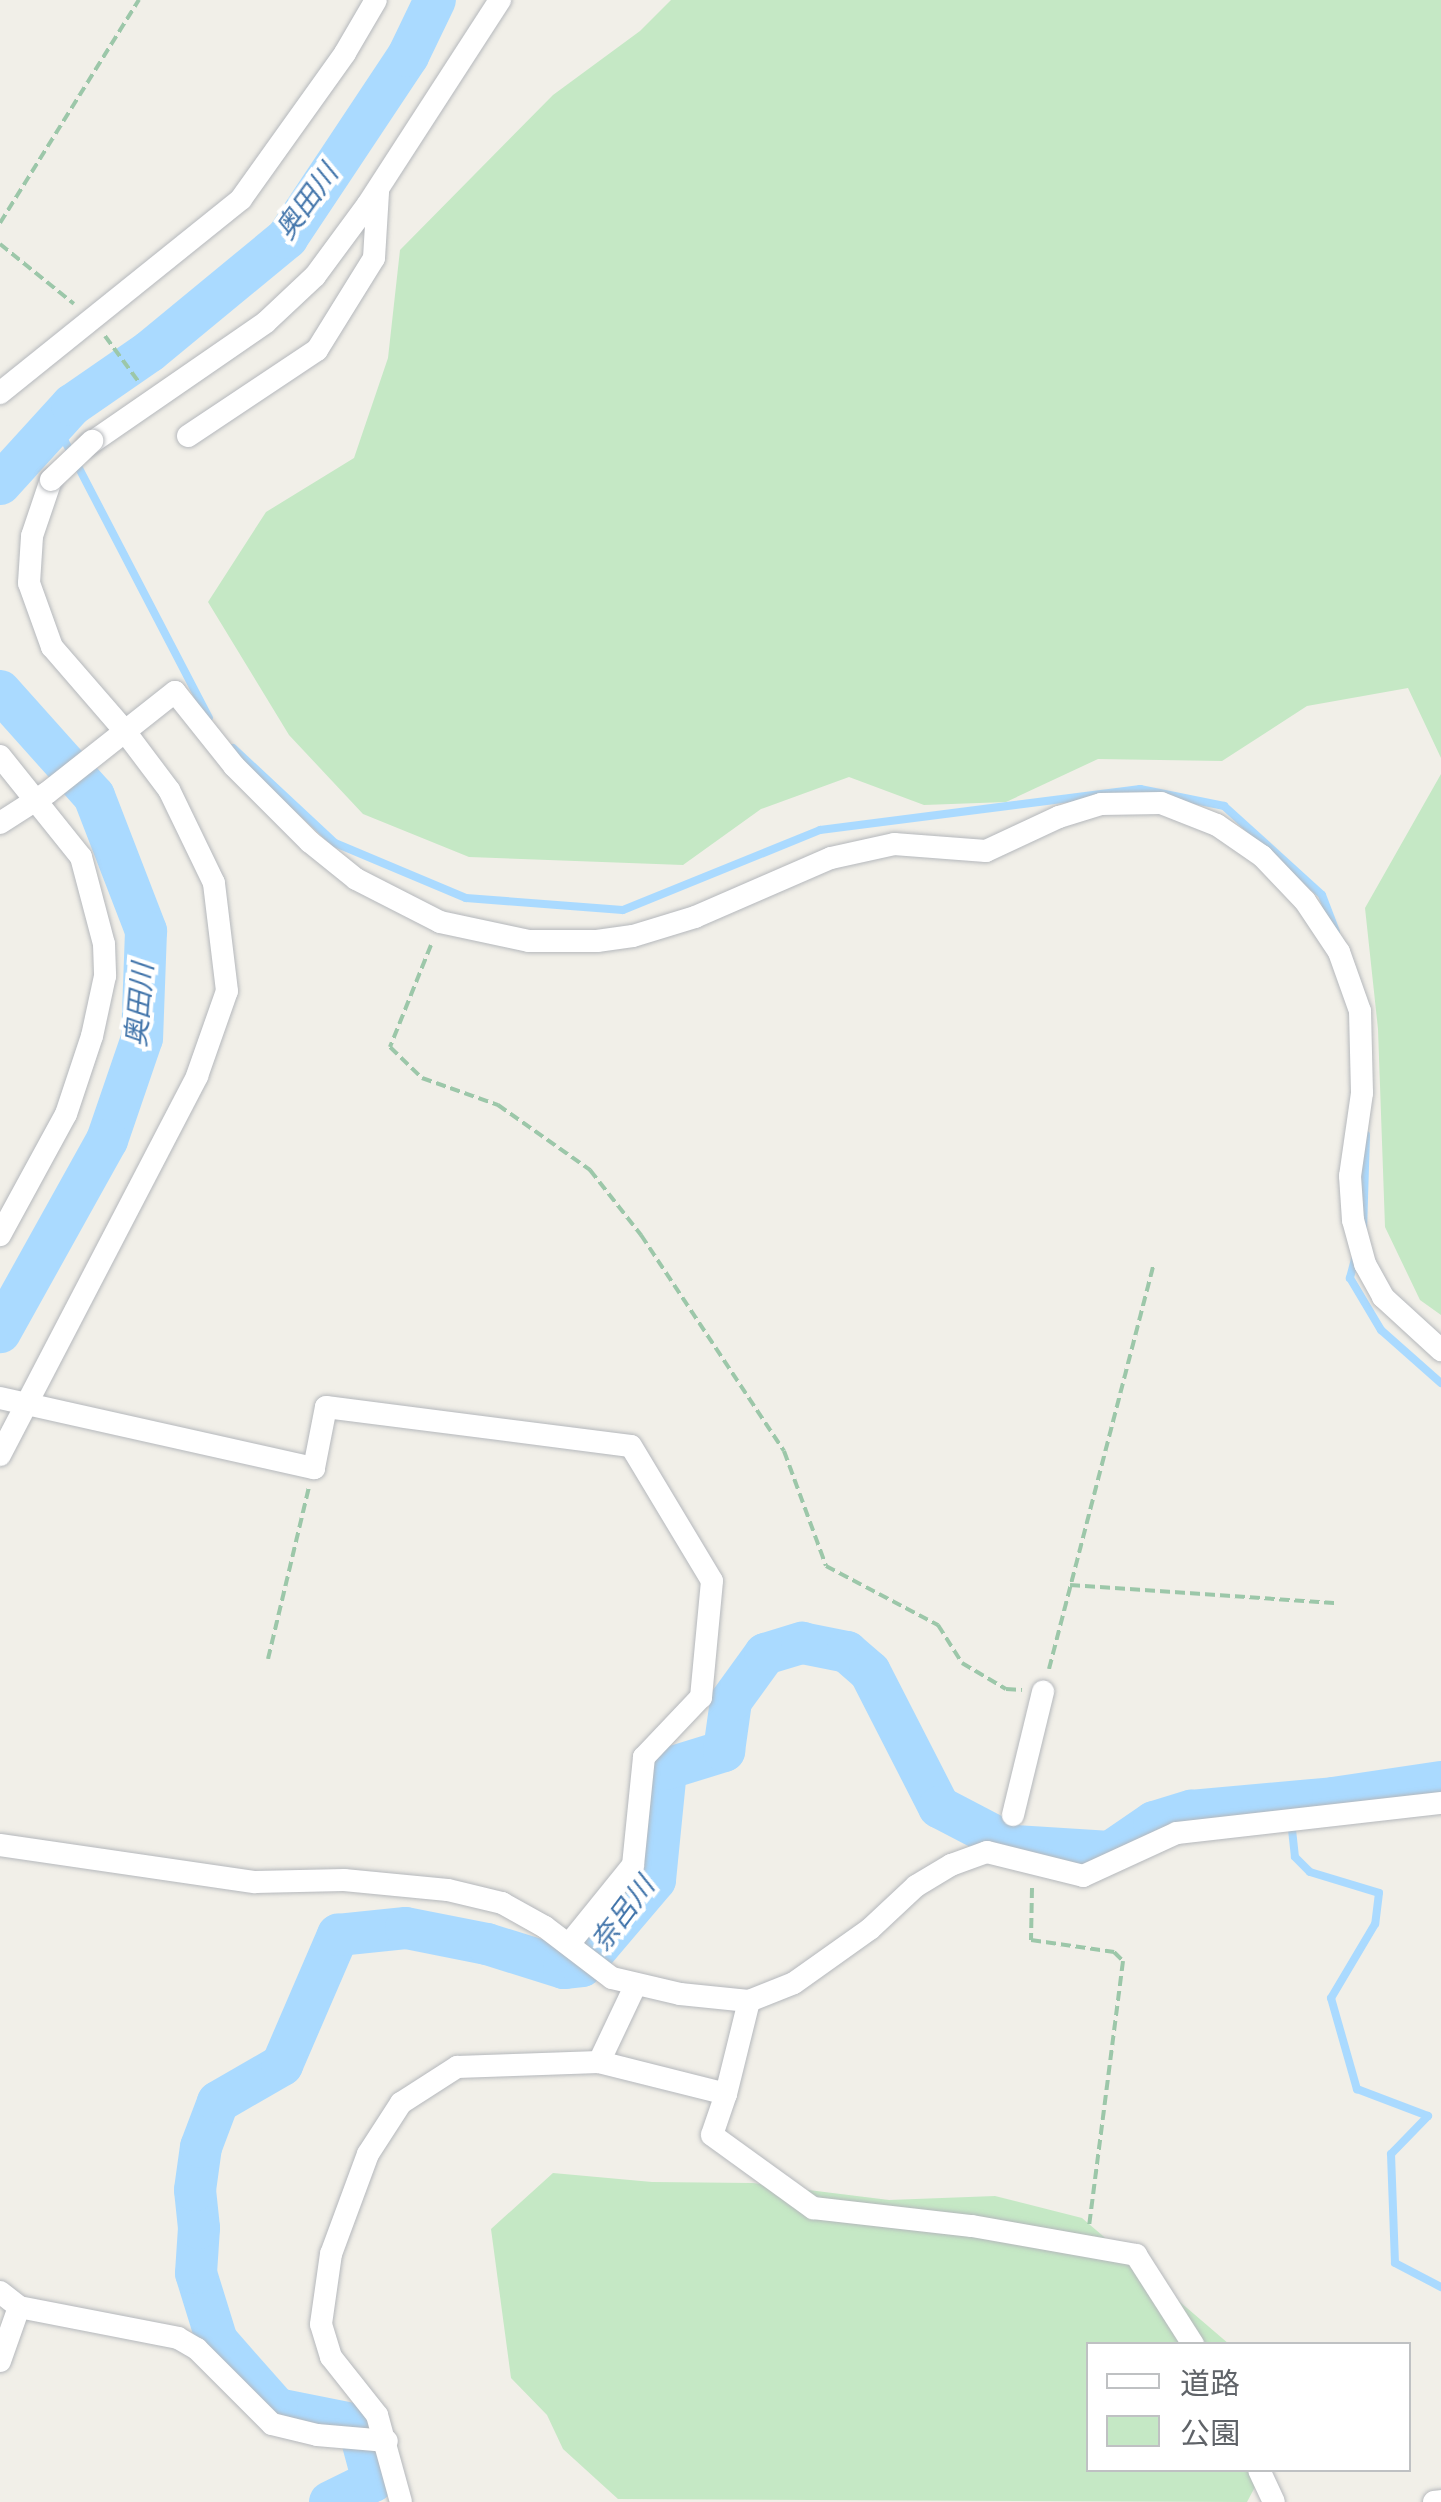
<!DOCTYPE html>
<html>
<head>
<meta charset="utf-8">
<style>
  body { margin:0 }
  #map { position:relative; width:1441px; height:2502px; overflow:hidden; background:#f1efe8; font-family:"Roboto Condensed","Noto Sans JP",sans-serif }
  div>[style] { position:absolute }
  .green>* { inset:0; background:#c5e8c5 }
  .stream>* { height:8px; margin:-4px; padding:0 4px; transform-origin:4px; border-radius:4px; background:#aadaff }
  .river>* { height:42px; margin:-21px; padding:0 21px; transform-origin:21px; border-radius:21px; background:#aadaff }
  .path>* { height:4px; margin-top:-2px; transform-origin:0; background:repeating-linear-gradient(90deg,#9cc7a9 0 10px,transparent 0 15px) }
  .roads { filter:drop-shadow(0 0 2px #b5b8bc) drop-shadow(0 0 2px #b5b8bc) }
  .minor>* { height:22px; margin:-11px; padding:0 11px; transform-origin:11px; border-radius:11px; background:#fff }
  .bridges { filter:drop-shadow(0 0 2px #b5b8bc) drop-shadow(0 0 2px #b5b8bc) }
  .minor-bridge>* { height:22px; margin:-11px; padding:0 11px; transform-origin:11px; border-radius:11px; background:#fff }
  span { translate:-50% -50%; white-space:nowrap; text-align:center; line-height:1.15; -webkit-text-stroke:8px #fff; paint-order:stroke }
  .water-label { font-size:28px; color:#4174aa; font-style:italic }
  .legend { position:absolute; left:1086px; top:2342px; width:325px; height:130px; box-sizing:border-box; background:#fff; border:2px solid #bfc1c3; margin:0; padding:12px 18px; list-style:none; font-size:30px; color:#5f6368 }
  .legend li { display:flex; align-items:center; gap:20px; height:50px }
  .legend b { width:50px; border:2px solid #bfc1c3 }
</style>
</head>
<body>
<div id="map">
  <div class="green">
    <i style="clip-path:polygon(671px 0,1441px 0,1441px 758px,1408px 688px,1307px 706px,1222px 761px,1098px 759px,1006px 802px,924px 805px,849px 777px,761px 809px,683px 865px,469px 857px,363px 814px,289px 735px,208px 602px,266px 512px,354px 458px,388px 358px,400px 250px,553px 95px,640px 31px)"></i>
    <i style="clip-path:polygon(1441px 774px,1441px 1315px,1420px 1300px,1385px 1227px,1378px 1029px,1365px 908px)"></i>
    <i style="clip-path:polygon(553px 2173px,652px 2182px,753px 2183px,889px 2200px,995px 2196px,1082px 2218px,1229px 2344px,1088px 2344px,1088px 2470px,1264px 2470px,1247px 2502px,618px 2499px,563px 2449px,547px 2415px,511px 2378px,491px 2229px)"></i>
  </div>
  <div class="stream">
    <i style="left:56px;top:424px;width:331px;rotate:62.5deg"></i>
    <i style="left:233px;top:748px;width:139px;rotate:43deg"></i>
    <i style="left:335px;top:843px;width:142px;rotate:22.8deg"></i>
    <i style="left:466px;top:898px;width:157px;rotate:4.4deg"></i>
    <i style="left:623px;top:910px;width:213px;rotate:-22.1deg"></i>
    <i style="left:820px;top:830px;width:323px;rotate:-7.3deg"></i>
    <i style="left:1140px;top:789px;width:86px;rotate:11.4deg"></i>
    <i style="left:1224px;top:806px;width:132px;rotate:42.2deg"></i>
    <i style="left:1322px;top:895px;width:39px;rotate:69deg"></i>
    <i style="left:1363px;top:1230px;width:95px;rotate:-88.2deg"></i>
    <i style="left:1355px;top:1259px;width:20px;rotate:105deg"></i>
    <i style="left:1350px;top:1278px;width:61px;rotate:59.2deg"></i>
    <i style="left:1381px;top:1330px;width:80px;rotate:41.5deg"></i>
    <i style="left:1289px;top:1802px;width:55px;rotate:83.8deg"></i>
    <i style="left:1295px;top:1857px;width:21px;rotate:45deg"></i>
    <i style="left:1310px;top:1872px;width:72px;rotate:16.9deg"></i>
    <i style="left:1379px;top:1893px;width:31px;rotate:97deg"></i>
    <i style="left:1375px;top:1924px;width:86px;rotate:120.7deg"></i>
    <i style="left:1331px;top:1998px;width:95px;rotate:74.1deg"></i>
    <i style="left:1357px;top:2089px;width:76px;rotate:20.8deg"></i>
    <i style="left:1428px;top:2116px;width:53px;rotate:134.2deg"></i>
    <i style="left:1391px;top:2154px;width:109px;rotate:87.9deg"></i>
    <i style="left:1395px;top:2263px;width:52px;rotate:27.6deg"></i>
  </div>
  <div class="river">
    <i style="left:0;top:484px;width:107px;rotate:-47.7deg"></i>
    <i style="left:72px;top:405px;width:95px;rotate:-34.7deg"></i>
    <i style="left:150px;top:351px;width:178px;rotate:-39.5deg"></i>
    <i style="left:287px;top:238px;width:219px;rotate:-56.4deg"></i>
    <i style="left:408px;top:56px;width:62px;rotate:-64.3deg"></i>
    <i style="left:0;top:691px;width:141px;rotate:48.2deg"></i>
    <i style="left:94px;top:796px;width:145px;rotate:68.9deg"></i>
    <i style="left:146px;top:931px;width:107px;rotate:92.1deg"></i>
    <i style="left:142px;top:1038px;width:108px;rotate:108.9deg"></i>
    <i style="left:107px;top:1140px;width:220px;rotate:119.1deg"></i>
    <i style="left:330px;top:2502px;width:48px;rotate:-26deg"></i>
    <i style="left:373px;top:2481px;width:58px;rotate:-105deg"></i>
    <i style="left:358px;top:2425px;width:83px;rotate:-168.8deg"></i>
    <i style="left:277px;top:2409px;width:91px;rotate:-131.4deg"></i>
    <i style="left:217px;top:2341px;width:71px;rotate:-107.2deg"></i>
    <i style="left:196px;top:2273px;width:45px;rotate:-86.2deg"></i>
    <i style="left:199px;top:2228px;width:38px;rotate:-96deg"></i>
    <i style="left:195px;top:2190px;width:43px;rotate:-82.1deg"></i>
    <i style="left:201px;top:2147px;width:48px;rotate:-69.3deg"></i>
    <i style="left:218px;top:2102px;width:74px;rotate:-30deg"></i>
    <i style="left:282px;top:2065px;width:142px;rotate:-66.7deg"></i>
    <i style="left:338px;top:1935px;width:68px;rotate:-5.9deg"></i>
    <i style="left:406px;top:1928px;width:83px;rotate:11.2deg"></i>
    <i style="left:487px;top:1944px;width:81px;rotate:17.3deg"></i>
    <i style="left:564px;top:1968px;width:18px;rotate:-6deg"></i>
    <i style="left:582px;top:1966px;width:113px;rotate:-49.7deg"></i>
    <i style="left:655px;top:1880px;width:112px;rotate:-84.3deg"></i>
    <i style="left:666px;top:1769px;width:61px;rotate:-17.2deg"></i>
    <i style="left:724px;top:1751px;width:50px;rotate:-82deg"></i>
    <i style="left:731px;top:1701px;width:58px;rotate:-54.1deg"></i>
    <i style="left:765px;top:1654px;width:39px;rotate:-17deg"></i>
    <i style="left:802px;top:1643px;width:46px;rotate:11.3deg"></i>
    <i style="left:847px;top:1652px;width:30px;rotate:41deg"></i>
    <i style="left:870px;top:1672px;width:152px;rotate:62.9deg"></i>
    <i style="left:939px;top:1807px;width:85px;rotate:27.5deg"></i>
    <i style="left:1014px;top:1846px;width:96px;rotate:3.6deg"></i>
    <i style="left:1110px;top:1852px;width:53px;rotate:-34.3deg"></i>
    <i style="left:1154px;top:1822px;width:39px;rotate:-17deg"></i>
    <i style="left:1191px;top:1811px;width:143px;rotate:-5.2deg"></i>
    <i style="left:1333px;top:1798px;width:109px;rotate:-8.4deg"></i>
  </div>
  <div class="path">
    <i style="left:0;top:223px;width:263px;rotate:-58.1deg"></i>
    <i style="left:0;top:244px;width:95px;rotate:39deg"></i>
    <i style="left:105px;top:336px;width:56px;rotate:53.7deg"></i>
    <i style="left:431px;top:945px;width:110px;rotate:111.9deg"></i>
    <i style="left:390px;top:1047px;width:45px;rotate:44.1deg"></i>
    <i style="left:422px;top:1078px;width:81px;rotate:19.6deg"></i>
    <i style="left:498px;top:1105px;width:113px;rotate:35.2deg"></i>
    <i style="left:590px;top:1170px;width:83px;rotate:51.9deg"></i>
    <i style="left:641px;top:1235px;width:259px;rotate:56.5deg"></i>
    <i style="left:784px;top:1451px;width:122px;rotate:69.9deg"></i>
    <i style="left:826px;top:1566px;width:127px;rotate:27.8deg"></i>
    <i style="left:938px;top:1625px;width:45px;rotate:57.7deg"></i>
    <i style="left:962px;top:1663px;width:51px;rotate:30.6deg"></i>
    <i style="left:1006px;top:1689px;width:16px;rotate:4deg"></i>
    <i style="left:1070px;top:1585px;width:268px;rotate:3.9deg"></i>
    <i style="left:268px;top:1659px;width:177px;rotate:-76.6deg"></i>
    <i style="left:1049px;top:1669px;width:419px;rotate:-75.5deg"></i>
    <i style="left:1032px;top:1888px;width:52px;rotate:91.1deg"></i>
    <i style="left:1031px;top:1940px;width:84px;rotate:8.2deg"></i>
    <i style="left:1114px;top:1952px;width:13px;rotate:45deg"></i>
    <i style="left:1123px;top:1961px;width:266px;rotate:97.3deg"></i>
  </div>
  <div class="roads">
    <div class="minor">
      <i style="left:0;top:393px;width:309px;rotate:-38.8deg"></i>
      <i style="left:241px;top:199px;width:179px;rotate:-54.5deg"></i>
      <i style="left:345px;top:53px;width:61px;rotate:-59.7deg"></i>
      <i style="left:188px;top:436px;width:155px;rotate:-33.7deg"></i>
      <i style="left:317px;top:350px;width:108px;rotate:-58.2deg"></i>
      <i style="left:374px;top:258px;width:66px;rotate:-86.5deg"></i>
      <i style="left:88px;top:445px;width:216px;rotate:-34.6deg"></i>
      <i style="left:266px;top:322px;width:67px;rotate:-43.2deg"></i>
      <i style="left:315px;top:276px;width:89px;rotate:-53.6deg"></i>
      <i style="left:368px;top:204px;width:243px;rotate:-57.1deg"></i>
      <i style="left:0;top:756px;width:129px;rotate:51.3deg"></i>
      <i style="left:81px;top:857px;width:90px;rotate:75.2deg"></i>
      <i style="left:104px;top:944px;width:32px;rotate:88deg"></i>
      <i style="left:105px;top:976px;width:61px;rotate:102.2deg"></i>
      <i style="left:92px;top:1036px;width:82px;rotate:108.4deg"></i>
      <i style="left:66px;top:1114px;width:138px;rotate:118.6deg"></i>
      <i style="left:0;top:823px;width:56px;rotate:-32.6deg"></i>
      <i style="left:47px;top:793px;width:163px;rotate:-38.3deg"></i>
      <i style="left:175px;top:692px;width:95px;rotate:51.4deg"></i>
      <i style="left:234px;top:766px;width:107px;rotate:45deg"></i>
      <i style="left:310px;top:842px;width:59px;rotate:38.8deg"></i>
      <i style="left:356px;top:879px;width:94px;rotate:27.1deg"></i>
      <i style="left:440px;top:922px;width:91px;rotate:12.1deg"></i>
      <i style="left:529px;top:941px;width:68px"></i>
      <i style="left:597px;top:941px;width:36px;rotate:-8deg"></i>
      <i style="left:633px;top:936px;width:65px;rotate:-17deg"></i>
      <i style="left:695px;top:917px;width:148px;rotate:-23.5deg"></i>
      <i style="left:831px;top:858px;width:65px;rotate:-12.5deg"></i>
      <i style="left:894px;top:844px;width:92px;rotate:4.4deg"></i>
      <i style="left:986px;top:851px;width:81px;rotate:-25deg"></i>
      <i style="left:1059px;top:817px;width:44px;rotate:-17.2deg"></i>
      <i style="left:1101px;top:804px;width:60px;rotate:-1deg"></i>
      <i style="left:1161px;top:803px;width:60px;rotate:21.4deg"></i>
      <i style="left:1217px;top:825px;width:55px;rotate:34.6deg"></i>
      <i style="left:1262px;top:856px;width:62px;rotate:46.3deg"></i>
      <i style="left:1305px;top:901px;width:61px;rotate:56.3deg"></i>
      <i style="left:1339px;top:952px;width:63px;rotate:70.4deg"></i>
      <i style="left:1360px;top:1011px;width:82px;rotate:88.6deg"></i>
      <i style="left:1362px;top:1093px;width:84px;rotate:98.2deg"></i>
      <i style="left:1350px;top:1176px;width:44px;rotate:86.1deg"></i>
      <i style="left:1353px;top:1220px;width:46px;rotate:74.7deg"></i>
      <i style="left:1365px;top:1264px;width:38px;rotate:61deg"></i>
      <i style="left:1383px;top:1297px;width:79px;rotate:42.4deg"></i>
      <i style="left:0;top:1398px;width:322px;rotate:12.6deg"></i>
      <i style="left:314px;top:1468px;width:62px;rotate:-78.9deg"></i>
      <i style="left:326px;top:1407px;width:307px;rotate:7.3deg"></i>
      <i style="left:631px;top:1446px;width:157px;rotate:59deg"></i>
      <i style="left:712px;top:1581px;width:117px;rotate:95.4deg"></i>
      <i style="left:701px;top:1697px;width:83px;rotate:133.5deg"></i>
      <i style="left:644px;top:1757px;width:109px;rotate:95.8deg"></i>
      <i style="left:633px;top:1865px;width:102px;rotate:129deg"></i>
      <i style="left:0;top:1455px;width:427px;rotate:-62.5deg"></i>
      <i style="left:197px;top:1076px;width:90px;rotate:-70.6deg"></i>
      <i style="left:227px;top:991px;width:109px;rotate:-96.9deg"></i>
      <i style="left:214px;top:883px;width:103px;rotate:-115.8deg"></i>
      <i style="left:169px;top:790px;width:75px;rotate:-126.9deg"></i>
      <i style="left:124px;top:730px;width:110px;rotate:-130.9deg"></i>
      <i style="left:52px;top:647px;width:68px;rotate:-109.8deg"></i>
      <i style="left:29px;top:583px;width:47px;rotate:-86.3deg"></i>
      <i style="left:32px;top:536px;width:59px;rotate:-71.3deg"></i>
      <i style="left:1013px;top:1815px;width:127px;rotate:-76.3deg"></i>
      <i style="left:0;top:1845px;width:258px;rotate:8.3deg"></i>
      <i style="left:255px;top:1882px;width:89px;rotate:-1.3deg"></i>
      <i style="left:344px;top:1880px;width:104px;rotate:5.5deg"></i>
      <i style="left:448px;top:1890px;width:56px;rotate:13.5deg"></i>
      <i style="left:502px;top:1903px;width:49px;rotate:29.2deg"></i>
      <i style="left:545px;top:1927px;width:84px;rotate:37.3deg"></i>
      <i style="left:612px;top:1978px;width:70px;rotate:13.2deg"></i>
      <i style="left:680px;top:1994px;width:69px;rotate:5.8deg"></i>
      <i style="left:749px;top:2001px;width:48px;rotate:-21.8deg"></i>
      <i style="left:794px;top:1983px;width:93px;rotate:-35.4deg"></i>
      <i style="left:870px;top:1929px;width:63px;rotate:-43.1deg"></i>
      <i style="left:916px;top:1886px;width:41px;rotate:-31deg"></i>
      <i style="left:951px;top:1865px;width:38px;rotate:-20deg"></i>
      <i style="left:987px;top:1852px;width:99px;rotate:14deg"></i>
      <i style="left:1083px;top:1876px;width:103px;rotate:-24.6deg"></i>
      <i style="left:1177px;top:1833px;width:266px;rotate:-6.5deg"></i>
      <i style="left:599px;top:2062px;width:131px;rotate:14.1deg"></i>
      <i style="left:726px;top:2094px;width:96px;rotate:-76.1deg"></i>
      <i style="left:726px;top:2094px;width:43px;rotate:108.9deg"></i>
      <i style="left:712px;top:2135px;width:125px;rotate:35.9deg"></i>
      <i style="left:813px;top:2208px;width:160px;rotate:6.5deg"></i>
      <i style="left:972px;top:2226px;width:167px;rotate:10deg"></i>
      <i style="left:1136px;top:2255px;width:106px;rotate:57.4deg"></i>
      <i style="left:0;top:2292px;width:24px;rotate:38deg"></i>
      <i style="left:19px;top:2307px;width:162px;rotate:11deg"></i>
      <i style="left:178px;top:2338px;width:22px;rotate:30deg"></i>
      <i style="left:197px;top:2349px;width:106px;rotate:45deg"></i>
      <i style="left:272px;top:2424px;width:46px;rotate:13.7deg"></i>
      <i style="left:317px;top:2435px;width:70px;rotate:4.9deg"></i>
      <i style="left:0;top:2361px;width:57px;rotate:-70.6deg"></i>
      <i style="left:1259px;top:2470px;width:35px;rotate:65deg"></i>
      <i style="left:401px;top:2502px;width:90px;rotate:-105.4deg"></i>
      <i style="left:377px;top:2415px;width:74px;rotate:-128.4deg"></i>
      <i style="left:331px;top:2357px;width:34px;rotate:-107deg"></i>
      <i style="left:321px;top:2324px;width:71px;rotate:-81.9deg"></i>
      <i style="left:331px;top:2254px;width:107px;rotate:-69.7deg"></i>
      <i style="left:368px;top:2154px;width:61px;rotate:-57.1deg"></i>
      <i style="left:401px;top:2103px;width:67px;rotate:-32.7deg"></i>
      <i style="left:457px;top:2067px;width:142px;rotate:-2deg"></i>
      <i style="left:599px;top:2062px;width:86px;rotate:-64.6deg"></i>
      <i style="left:1434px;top:2502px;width:7px;rotate:-8deg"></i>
    </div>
  </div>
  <div class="bridges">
    <div class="minor-bridge">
      <i style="left:51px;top:480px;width:57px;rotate:-43.6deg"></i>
    </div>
  </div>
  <div class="water-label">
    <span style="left:307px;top:202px;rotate:-54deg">奥田川</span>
    <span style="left:140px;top:1005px;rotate:-85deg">奥田川</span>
    <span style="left:623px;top:1914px;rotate:-53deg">奈呂川</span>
  </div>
  <ul class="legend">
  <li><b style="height:12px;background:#fff"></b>道路</li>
  <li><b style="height:28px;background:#c5e8c5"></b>公園</li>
  </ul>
</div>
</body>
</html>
